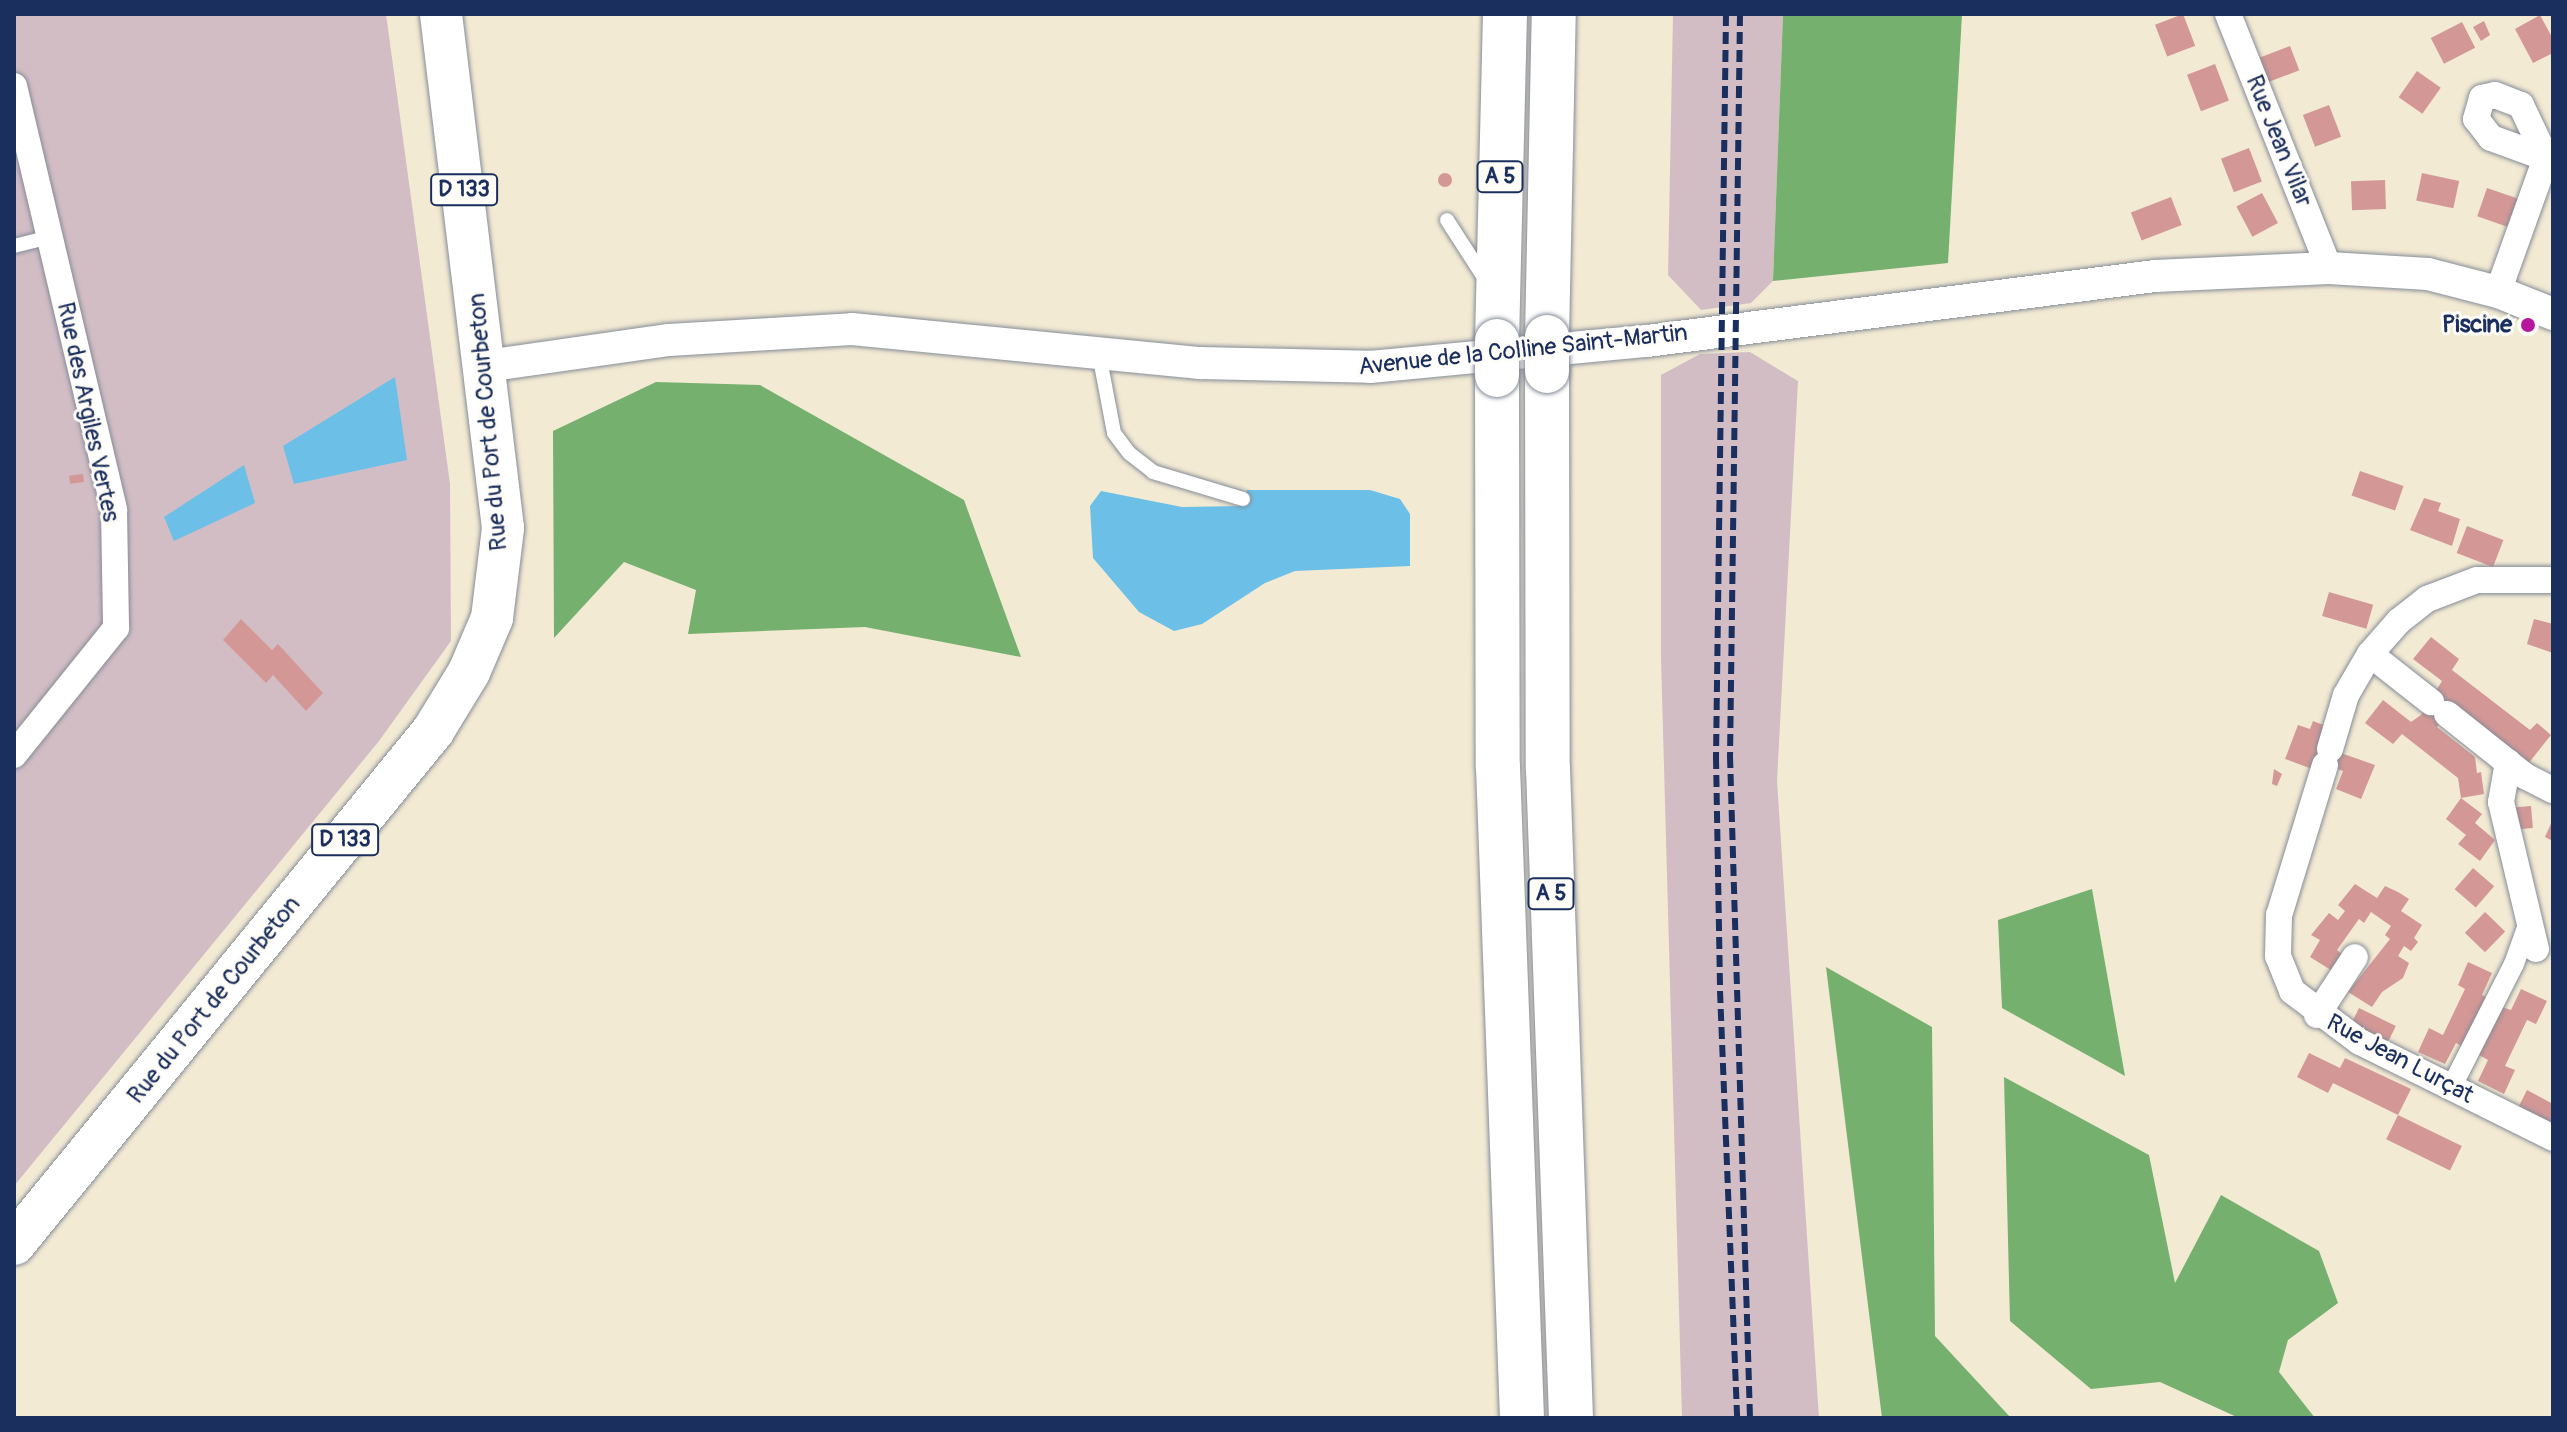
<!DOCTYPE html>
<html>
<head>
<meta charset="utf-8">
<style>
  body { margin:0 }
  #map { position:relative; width:2567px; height:1432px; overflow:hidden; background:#f2ead3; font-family:Pangolin,sans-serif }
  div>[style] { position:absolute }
  .industrial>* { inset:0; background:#d2bdc5 }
  .forest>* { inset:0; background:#76b06e }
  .water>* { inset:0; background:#6cc0e8 }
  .building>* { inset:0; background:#d39896; transform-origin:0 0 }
  .round { border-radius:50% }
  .roads { filter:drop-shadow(0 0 2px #868c98) drop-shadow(0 0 2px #868c98) }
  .service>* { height:14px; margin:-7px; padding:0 7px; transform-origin:7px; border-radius:7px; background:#fff }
  .pedestrian>* { height:20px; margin:-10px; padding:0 10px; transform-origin:10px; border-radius:10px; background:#fff }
  .minor>* { height:26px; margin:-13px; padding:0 13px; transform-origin:13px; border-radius:13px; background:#fff }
  .tertiary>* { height:32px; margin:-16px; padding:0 16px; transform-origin:16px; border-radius:16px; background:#fff }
  .primary>* { height:42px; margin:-21px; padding:0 21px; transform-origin:21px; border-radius:21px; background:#fff }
  .motorway>* { height:44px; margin:-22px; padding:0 22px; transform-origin:22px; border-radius:22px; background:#fff }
  .rail>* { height:6px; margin-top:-3px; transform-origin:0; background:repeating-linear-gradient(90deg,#1b2f5e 0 12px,transparent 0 18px) }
  .bridges { filter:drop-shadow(0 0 2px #868c98) drop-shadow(0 0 2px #868c98) }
  .motorway-bridge>* { height:44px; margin:-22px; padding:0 22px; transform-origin:22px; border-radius:22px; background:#fff }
  .dots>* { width:22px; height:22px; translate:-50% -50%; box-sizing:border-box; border:4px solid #fdfcf7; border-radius:50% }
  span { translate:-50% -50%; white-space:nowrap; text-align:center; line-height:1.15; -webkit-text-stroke:6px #fdfcf7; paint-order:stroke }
  .shield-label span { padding:2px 6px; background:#fdfcf7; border:2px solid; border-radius:6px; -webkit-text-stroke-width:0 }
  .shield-label { font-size:22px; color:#1b2f5e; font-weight:700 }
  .street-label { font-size:24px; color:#1b2f5e }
  .poi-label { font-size:24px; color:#1b2f5e; font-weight:700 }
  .right { translate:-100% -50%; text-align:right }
  .frame { position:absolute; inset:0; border:16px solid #1b2f5e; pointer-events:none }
</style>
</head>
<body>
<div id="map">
  <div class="industrial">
    <i style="clip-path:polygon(14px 14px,386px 14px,450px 484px,451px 641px,379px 741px,14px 1186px)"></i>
    <i style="clip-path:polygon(1673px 14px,1783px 14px,1773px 281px,1751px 303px,1701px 310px,1668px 275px)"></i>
    <i style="clip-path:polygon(1750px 352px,1798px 381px,1777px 781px,1819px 1418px,1682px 1418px,1661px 658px,1661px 375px,1700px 354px)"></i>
  </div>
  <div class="forest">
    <i style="clip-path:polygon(1783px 14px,1962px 14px,1948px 263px,1773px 281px)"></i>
    <i style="clip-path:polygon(656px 382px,760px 385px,964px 500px,1021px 657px,865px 627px,688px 634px,696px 590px,624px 562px,554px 638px,553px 431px)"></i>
    <i style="clip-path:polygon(2092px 889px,2125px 1076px,2002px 1008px,1998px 920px)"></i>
    <i style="clip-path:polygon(1826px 967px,1932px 1027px,1935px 1336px,2011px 1418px,1882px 1418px)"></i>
    <i style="clip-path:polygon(2004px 1077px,2149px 1155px,2175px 1283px,2221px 1195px,2319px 1251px,2338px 1303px,2288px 1340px,2279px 1372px,2315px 1418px,2239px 1418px,2160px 1382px,2091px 1389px,2010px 1321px)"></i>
  </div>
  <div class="water">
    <i style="clip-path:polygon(395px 377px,407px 460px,294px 484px,283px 446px)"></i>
    <i style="clip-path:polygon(244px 465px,255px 503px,174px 541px,164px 517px)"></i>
    <i style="clip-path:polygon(1247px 490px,1370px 490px,1400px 499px,1410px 514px,1410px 566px,1295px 571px,1265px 583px,1202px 624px,1174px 631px,1139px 612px,1093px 558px,1090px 506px,1101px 491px,1182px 507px,1239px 506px)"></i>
  </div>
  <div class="building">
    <i style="left:2183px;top:14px;width:34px;height:30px;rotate:69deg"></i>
    <i style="clip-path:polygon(2540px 15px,2553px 39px,2553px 53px,2533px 63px,2515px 29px)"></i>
    <i style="clip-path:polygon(2484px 21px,2490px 35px,2481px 41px,2473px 27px)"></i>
    <i style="left:2462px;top:22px;width:29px;height:35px;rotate:63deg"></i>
    <i style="left:2290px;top:46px;width:26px;height:35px;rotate:69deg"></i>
    <i style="left:2215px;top:64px;width:39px;height:30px;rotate:69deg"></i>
    <i style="left:2417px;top:71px;width:29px;height:32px;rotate:35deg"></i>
    <i style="left:2329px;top:105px;width:34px;height:28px;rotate:69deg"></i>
    <i style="left:2249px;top:148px;width:36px;height:30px;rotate:69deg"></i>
    <i style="left:2422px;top:173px;width:38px;height:28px;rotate:12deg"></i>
    <i class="round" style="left:1438px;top:173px;width:14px;height:14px"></i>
    <i style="left:2385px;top:180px;width:29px;height:34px;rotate:88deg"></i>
    <i style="left:2487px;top:188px;width:34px;height:30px;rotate:19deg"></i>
    <i style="left:2262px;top:193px;width:34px;height:29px;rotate:62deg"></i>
    <i style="left:2171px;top:197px;width:30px;height:43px;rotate:69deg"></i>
    <i style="left:2360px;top:471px;width:46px;height:26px;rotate:19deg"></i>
    <i style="left:83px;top:474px;width:8px;height:14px;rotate:83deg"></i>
    <i style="clip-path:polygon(2424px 498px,2441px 503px,2438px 511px,2460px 519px,2452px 546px,2410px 530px)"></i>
    <i style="left:2467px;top:526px;width:39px;height:29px;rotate:21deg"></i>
    <i style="left:2329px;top:592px;width:46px;height:25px;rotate:16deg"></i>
    <i style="clip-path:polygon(241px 619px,272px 650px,278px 644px,323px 693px,306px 711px,273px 675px,266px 683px,223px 640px)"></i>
    <i style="clip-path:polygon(2534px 619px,2553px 624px,2553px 653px,2527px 644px)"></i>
    <i style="clip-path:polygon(2431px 637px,2459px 659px,2452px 670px,2530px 730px,2537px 723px,2551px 735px,2528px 764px,2453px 706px,2437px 727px,2475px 757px,2477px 773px,2481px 772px,2484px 794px,2461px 798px,2482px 814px,2475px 823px,2495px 840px,2480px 861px,2458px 844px,2466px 835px,2446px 819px,2461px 798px,2458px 778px,2402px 734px,2393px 744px,2365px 723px,2383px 700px,2411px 722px,2421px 715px,2442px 681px,2413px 659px)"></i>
    <i style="clip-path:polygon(2313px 721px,2326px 726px,2321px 746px,2375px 765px,2361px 799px,2336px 789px,2343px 771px,2317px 762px,2315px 770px,2285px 759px,2298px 725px,2310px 729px)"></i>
    <i style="clip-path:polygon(2274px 769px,2282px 774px,2277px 786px,2272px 784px)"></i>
    <i style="left:2531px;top:806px;width:22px;height:21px;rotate:85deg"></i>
    <i style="clip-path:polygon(2553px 819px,2553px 841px,2545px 837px)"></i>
    <i style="left:2473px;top:868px;width:28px;height:28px;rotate:41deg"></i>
    <i style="clip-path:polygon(2355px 884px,2377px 898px,2385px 886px,2398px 892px,2409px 899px,2401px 911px,2422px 925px,2414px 938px,2418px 942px,2411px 951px,2404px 946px,2398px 956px,2409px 963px,2403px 978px,2382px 992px,2372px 1007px,2348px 992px,2390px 939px,2385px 935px,2391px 926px,2371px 912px,2364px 923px,2359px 919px,2337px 950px,2343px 955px,2334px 972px,2310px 957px,2320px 940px,2311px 935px,2329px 913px,2338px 920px,2345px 911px,2338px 905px)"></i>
    <i style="left:2485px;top:912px;width:28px;height:29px;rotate:44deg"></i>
    <i style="clip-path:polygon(2468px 962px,2492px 973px,2482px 995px,2490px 999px,2466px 1048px,2456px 1043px,2445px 1064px,2418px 1052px,2429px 1028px,2443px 1035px,2465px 989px,2458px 985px)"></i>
    <i style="clip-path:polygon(2521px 989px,2547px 1001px,2536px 1024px,2527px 1020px,2505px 1066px,2515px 1070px,2504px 1094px,2478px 1081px,2488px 1060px,2479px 1055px,2502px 1007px,2511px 1010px)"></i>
    <i style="left:2359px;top:1008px;width:41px;height:22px;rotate:26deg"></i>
    <i style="clip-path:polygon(2309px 1053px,2340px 1068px,2345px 1058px,2411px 1089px,2398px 1115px,2333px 1083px,2328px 1093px,2297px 1077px)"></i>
    <i style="clip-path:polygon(2527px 1090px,2553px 1104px,2553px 1131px,2516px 1112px)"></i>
    <i style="left:2398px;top:1115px;width:71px;height:27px;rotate:26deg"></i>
  </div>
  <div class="roads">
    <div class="service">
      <i style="left:1447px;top:220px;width:74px;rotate:57.2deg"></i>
      <i style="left:14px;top:246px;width:37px;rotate:-14deg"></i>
      <i style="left:1099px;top:354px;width:80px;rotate:79.2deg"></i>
      <i style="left:1114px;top:433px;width:25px;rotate:53deg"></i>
      <i style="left:1129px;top:453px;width:31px;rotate:38deg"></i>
      <i style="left:1153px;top:472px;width:94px;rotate:16.7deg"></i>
    </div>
    <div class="pedestrian">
      <i style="left:2451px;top:1088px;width:139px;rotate:-63.1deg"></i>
      <i style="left:2514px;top:964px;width:45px;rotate:-70.3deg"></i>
    </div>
    <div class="minor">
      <i style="left:2228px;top:14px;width:273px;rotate:68.3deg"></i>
      <i style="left:14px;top:86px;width:436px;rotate:76.7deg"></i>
      <i style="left:114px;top:510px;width:118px;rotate:89deg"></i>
      <i style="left:116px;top:628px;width:163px;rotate:128.8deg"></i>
      <i style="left:2498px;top:292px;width:142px;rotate:-70.3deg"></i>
      <i style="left:2546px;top:158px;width:59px;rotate:-160deg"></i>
      <i style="left:2491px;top:138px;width:24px;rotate:-128deg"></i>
      <i style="left:2476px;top:119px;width:22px;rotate:-74deg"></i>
      <i style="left:2482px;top:98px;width:13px;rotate:-13deg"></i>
      <i style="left:2495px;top:95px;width:28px;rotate:21deg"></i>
      <i style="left:2521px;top:105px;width:59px;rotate:64.7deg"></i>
      <i style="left:2370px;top:654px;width:78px;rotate:38.2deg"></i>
      <i style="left:2447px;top:714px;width:100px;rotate:38.5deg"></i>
      <i style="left:2525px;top:776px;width:31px;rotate:27deg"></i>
      <i style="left:2330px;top:749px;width:56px;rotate:-73.5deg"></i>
      <i style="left:2346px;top:695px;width:48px;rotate:-59.7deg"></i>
      <i style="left:2370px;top:654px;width:44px;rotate:-48.7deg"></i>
      <i style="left:2399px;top:621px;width:36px;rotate:-38deg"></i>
      <i style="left:2427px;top:599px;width:53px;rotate:-20.8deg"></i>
      <i style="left:2477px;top:580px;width:76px"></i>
      <i style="left:2508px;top:762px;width:41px;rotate:99.9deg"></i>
      <i style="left:2501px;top:802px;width:151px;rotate:76.6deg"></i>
      <i style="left:2325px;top:765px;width:157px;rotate:107deg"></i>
      <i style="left:2279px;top:915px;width:41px;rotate:91.4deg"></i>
      <i style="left:2278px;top:956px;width:38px;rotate:68deg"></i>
      <i style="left:2292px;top:991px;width:85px;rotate:36.9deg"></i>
      <i style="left:2360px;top:1042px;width:216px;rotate:26.4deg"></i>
      <i style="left:2317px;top:1015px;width:69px;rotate:-56.8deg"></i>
    </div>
    <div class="tertiary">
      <i style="left:486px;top:366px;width:185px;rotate:-8.1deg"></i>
      <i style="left:669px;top:340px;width:183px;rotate:-3.4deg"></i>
      <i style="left:852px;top:329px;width:350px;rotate:5.6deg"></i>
      <i style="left:1200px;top:363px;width:170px;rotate:1.3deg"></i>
      <i style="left:1370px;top:367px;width:278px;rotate:-5.4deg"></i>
      <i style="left:1647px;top:341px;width:512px;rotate:-7.29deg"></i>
      <i style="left:2155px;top:276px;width:174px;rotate:-2.6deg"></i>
      <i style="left:2329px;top:268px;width:99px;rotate:3.5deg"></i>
      <i style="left:2428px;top:274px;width:72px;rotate:14.4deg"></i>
      <i style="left:2498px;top:292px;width:59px;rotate:21.8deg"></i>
    </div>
    <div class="primary">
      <i style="left:14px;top:1244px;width:662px;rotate:-50.76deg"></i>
      <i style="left:433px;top:731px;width:69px;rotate:-58.6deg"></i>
      <i style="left:469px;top:672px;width:59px;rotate:-66.9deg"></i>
      <i style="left:492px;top:618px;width:91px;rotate:-83deg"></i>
      <i style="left:503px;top:528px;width:518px;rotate:-96.88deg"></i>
    </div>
    <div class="motorway">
      <i style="left:1547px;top:337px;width:323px;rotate:-88.8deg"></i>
      <i style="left:1497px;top:341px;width:327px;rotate:-88.6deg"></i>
      <i style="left:1547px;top:371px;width:398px;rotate:89.9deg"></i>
      <i style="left:1548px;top:769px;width:649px;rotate:87.97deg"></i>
      <i style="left:1497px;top:375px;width:392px;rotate:89.9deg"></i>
      <i style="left:1498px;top:767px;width:651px;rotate:87.89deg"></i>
    </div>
  </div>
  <div class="rail">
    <i style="left:1726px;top:14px;width:743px;rotate:90.77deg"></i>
    <i style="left:1716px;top:757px;width:234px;rotate:89deg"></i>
    <i style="left:1720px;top:991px;width:427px;rotate:87.7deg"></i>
    <i style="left:1740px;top:14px;width:742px;rotate:90.77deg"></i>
    <i style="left:1730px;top:756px;width:662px;rotate:88.27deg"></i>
  </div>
  <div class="bridges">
    <div class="motorway-bridge">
      <i style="left:1547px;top:371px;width:34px;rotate:-90deg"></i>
      <i style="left:1497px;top:375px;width:34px;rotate:-90deg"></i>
    </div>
  </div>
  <div class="dots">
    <i style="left:2528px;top:325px;background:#b5179e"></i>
  </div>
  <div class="shield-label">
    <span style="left:1500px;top:177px">A 5</span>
    <span style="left:464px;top:190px">D 133</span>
    <span style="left:345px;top:840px">D 133</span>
    <span style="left:1551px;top:894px">A 5</span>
  </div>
  <div class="street-label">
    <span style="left:2279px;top:141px;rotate:68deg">Rue Jean Vilar</span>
    <span style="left:1523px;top:350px;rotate:-6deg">Avenue de la Colline Saint-Martin</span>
    <span style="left:88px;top:412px;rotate:78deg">Rue des Argiles Vertes</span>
    <span style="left:488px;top:422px;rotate:-95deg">Rue du Port de Courbeton</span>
    <span style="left:214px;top:1000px;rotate:-51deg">Rue du Port de Courbeton</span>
    <span style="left:2400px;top:1059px;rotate:28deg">Rue Jean Lurçat</span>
  </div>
  <div class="poi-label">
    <span class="right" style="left:2512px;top:325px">Piscine</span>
  </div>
  <div class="frame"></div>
</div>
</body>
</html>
